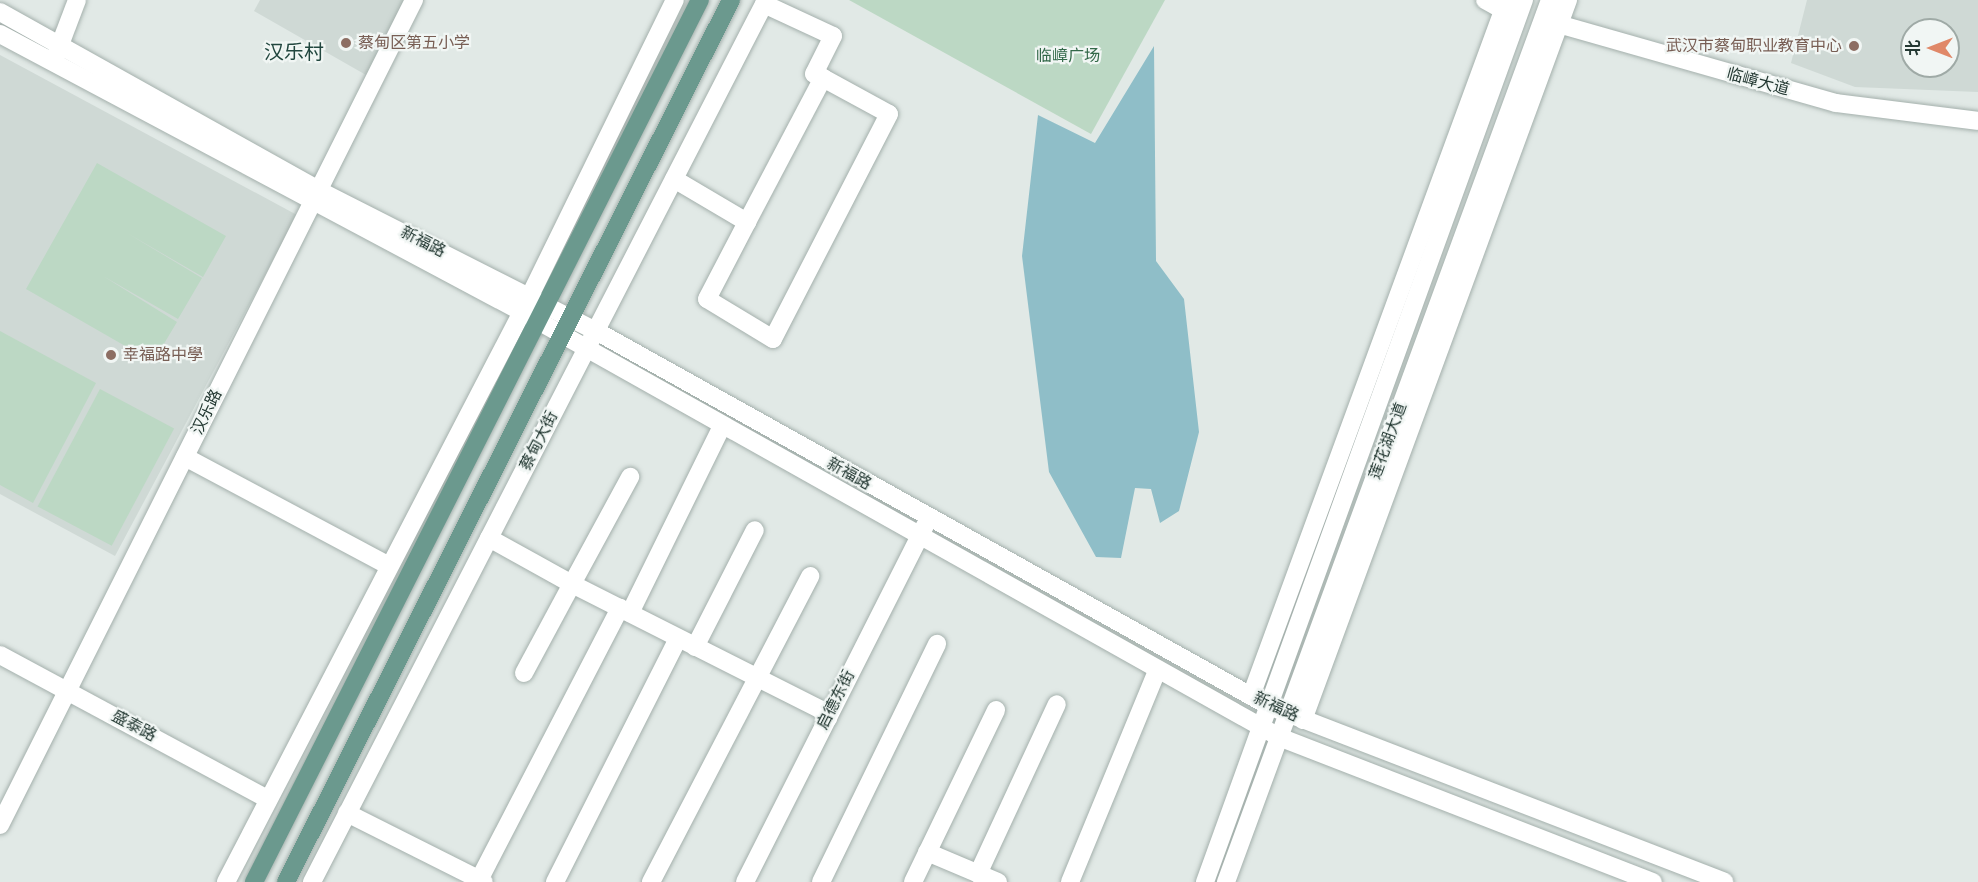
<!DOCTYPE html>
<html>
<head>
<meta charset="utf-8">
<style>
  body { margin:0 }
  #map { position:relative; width:1978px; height:882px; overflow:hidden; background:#e1e9e6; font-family:"Fira Sans","Noto Sans SC",sans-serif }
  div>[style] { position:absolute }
  .built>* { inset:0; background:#cfd9d5 }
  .green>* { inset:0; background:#bcd8c4; transform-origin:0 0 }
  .water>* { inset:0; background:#8fbec8 }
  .roads { filter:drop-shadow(0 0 2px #a4b0ac) drop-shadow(0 0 2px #a4b0ac) }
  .minor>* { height:18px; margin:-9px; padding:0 9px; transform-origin:9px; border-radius:9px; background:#fff }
  .major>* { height:18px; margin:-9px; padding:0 9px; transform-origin:9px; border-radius:9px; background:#6b998e }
  .dots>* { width:16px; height:16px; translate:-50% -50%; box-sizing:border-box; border:3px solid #f1f6f4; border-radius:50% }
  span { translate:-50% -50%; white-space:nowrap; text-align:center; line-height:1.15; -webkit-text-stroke:4.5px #f1f6f4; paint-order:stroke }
  .education-label { font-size:16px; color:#785e54 }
  .left { translate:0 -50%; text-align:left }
  .right { translate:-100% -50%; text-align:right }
  .park-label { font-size:16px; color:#336949 }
  .street-label { font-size:16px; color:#233832 }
  .quarter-label { font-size:20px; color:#22473f }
  .north { position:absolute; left:1900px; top:18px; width:60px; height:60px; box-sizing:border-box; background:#f1f6f4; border:2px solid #9faaa6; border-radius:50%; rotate:270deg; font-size:16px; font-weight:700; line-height:24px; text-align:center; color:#233832 }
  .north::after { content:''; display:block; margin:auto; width:21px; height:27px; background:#e08868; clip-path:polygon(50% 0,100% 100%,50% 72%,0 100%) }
</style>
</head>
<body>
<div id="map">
  <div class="built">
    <i style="clip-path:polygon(260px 0,404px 0,366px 75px,254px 11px)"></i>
    <i style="clip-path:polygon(evenodd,1807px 0,1978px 0,1978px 92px,1855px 87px,1791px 63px,1807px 0,1912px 30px,1948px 30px,1948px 66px,1912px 66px,1912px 30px)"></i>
    <i style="clip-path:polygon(0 55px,297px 215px,115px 556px,0 494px)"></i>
  </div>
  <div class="green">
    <i style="clip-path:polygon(849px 0,1165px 0,1091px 134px)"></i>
    <i style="clip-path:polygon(97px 163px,226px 236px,203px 277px,127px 233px,202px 278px,178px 319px,103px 276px,177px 322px,153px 362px,26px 289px)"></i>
    <i style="clip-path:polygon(0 331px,96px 383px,33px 503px,0 485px)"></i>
    <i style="left:100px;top:389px;width:84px;height:133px;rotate:28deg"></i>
  </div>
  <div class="water">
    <i style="clip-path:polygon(1154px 46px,1156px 261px,1184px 299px,1199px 432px,1179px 511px,1160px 523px,1151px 489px,1135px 488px,1121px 558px,1096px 557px,1049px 472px,1022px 256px,1038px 115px,1095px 143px)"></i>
  </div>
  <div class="roads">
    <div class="minor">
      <i style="left:1485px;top:0;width:31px;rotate:29deg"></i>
      <i style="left:764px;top:4px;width:76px;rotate:24.9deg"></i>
      <i style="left:833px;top:36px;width:42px;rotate:116.6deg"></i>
      <i style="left:814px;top:74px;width:10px;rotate:24deg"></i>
      <i style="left:0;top:12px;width:364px;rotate:29.2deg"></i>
      <i style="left:318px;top:190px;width:312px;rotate:26.9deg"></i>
      <i style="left:596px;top:331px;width:770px;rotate:29.13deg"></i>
      <i style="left:1269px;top:706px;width:488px;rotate:21.1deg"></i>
      <i style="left:1548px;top:21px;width:299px;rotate:15.9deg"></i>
      <i style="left:1836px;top:103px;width:143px;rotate:7.2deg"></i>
      <i style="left:0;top:34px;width:591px;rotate:28.04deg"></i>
      <i style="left:522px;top:312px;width:868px;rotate:29.31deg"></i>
      <i style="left:1279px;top:737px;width:401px;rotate:21.2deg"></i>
      <i style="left:55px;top:58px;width:62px;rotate:-69.2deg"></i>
      <i style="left:674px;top:179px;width:85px;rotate:30.5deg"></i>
      <i style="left:747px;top:222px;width:163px;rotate:-62.2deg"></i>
      <i style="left:823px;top:78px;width:75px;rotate:28.6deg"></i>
      <i style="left:889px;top:114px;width:253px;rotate:117.3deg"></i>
      <i style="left:773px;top:339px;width:77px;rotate:-148.8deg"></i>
      <i style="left:707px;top:299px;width:87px;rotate:-62.5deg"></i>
      <i style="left:185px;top:457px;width:231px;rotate:28.1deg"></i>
      <i style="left:489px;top:538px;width:95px;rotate:29deg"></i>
      <i style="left:572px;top:584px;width:122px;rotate:-61.5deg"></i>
      <i style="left:630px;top:613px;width:208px;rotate:-63.8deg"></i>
      <i style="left:695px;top:647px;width:131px;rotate:-62.9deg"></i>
      <i style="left:0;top:655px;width:303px;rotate:28.3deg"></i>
      <i style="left:524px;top:673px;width:101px;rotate:-61.7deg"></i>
      <i style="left:572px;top:584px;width:279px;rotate:26.8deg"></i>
      <i style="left:821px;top:710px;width:11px;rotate:49deg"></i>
      <i style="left:1251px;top:696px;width:742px;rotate:-69.81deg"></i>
      <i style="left:1303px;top:720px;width:767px;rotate:-69.79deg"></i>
      <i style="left:347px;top:813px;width:153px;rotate:26.7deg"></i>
      <i style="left:0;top:825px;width:923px;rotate:-63.35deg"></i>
      <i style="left:927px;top:852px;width:77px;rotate:22.9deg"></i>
      <i style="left:978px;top:874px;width:187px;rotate:-65.1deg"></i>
      <i style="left:226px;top:882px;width:642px;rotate:-62.56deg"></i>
      <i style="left:522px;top:312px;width:347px;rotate:-63.9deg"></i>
      <i style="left:312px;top:882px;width:992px;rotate:-62.76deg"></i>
      <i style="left:478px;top:882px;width:309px;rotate:-62.6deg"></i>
      <i style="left:555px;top:882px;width:273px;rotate:-63.2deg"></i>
      <i style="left:651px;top:882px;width:345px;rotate:-62.5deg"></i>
      <i style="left:745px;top:882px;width:400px;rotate:-63.2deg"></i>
      <i style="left:821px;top:882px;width:265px;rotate:-64deg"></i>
      <i style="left:913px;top:882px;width:191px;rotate:-64.2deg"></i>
      <i style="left:1070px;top:882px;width:230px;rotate:-67.6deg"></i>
      <i style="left:1205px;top:882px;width:938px;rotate:-70.12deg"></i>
      <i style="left:1226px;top:882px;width:940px;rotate:-69.83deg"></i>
    </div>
    <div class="major">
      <i style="left:254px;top:882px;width:988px;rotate:-63.18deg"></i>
      <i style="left:286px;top:882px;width:988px;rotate:-63.23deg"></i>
    </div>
  </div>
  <div class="dots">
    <i style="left:346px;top:43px;background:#8d6e63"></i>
    <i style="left:1854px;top:46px;background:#8d6e63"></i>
    <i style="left:111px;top:355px;background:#8d6e63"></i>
  </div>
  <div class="education-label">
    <span class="left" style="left:358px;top:43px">蔡甸区第五小学</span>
    <span class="right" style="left:1842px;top:46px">武汉市蔡甸职业教育中心</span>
    <span class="left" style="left:123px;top:355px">幸福路中學</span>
  </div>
  <div class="park-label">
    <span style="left:1068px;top:56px">临嶂广场</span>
  </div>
  <div class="street-label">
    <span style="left:1758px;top:82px;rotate:15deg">临嶂大道</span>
    <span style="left:423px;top:242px;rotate:27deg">新福路</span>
    <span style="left:207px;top:412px;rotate:-64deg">汉乐路</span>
    <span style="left:539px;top:441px;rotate:-63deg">蔡甸大街</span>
    <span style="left:1388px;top:441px;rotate:-70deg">莲花湖大道</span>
    <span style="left:849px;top:474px;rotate:29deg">新福路</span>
    <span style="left:836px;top:700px;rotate:-63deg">启德东街</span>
    <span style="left:1276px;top:707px;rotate:25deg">新福路</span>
    <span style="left:134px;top:726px;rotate:28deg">盛泰路</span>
  </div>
  <div class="quarter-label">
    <span style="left:294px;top:52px">汉乐村</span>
  </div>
  <div class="north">北</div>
</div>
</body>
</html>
